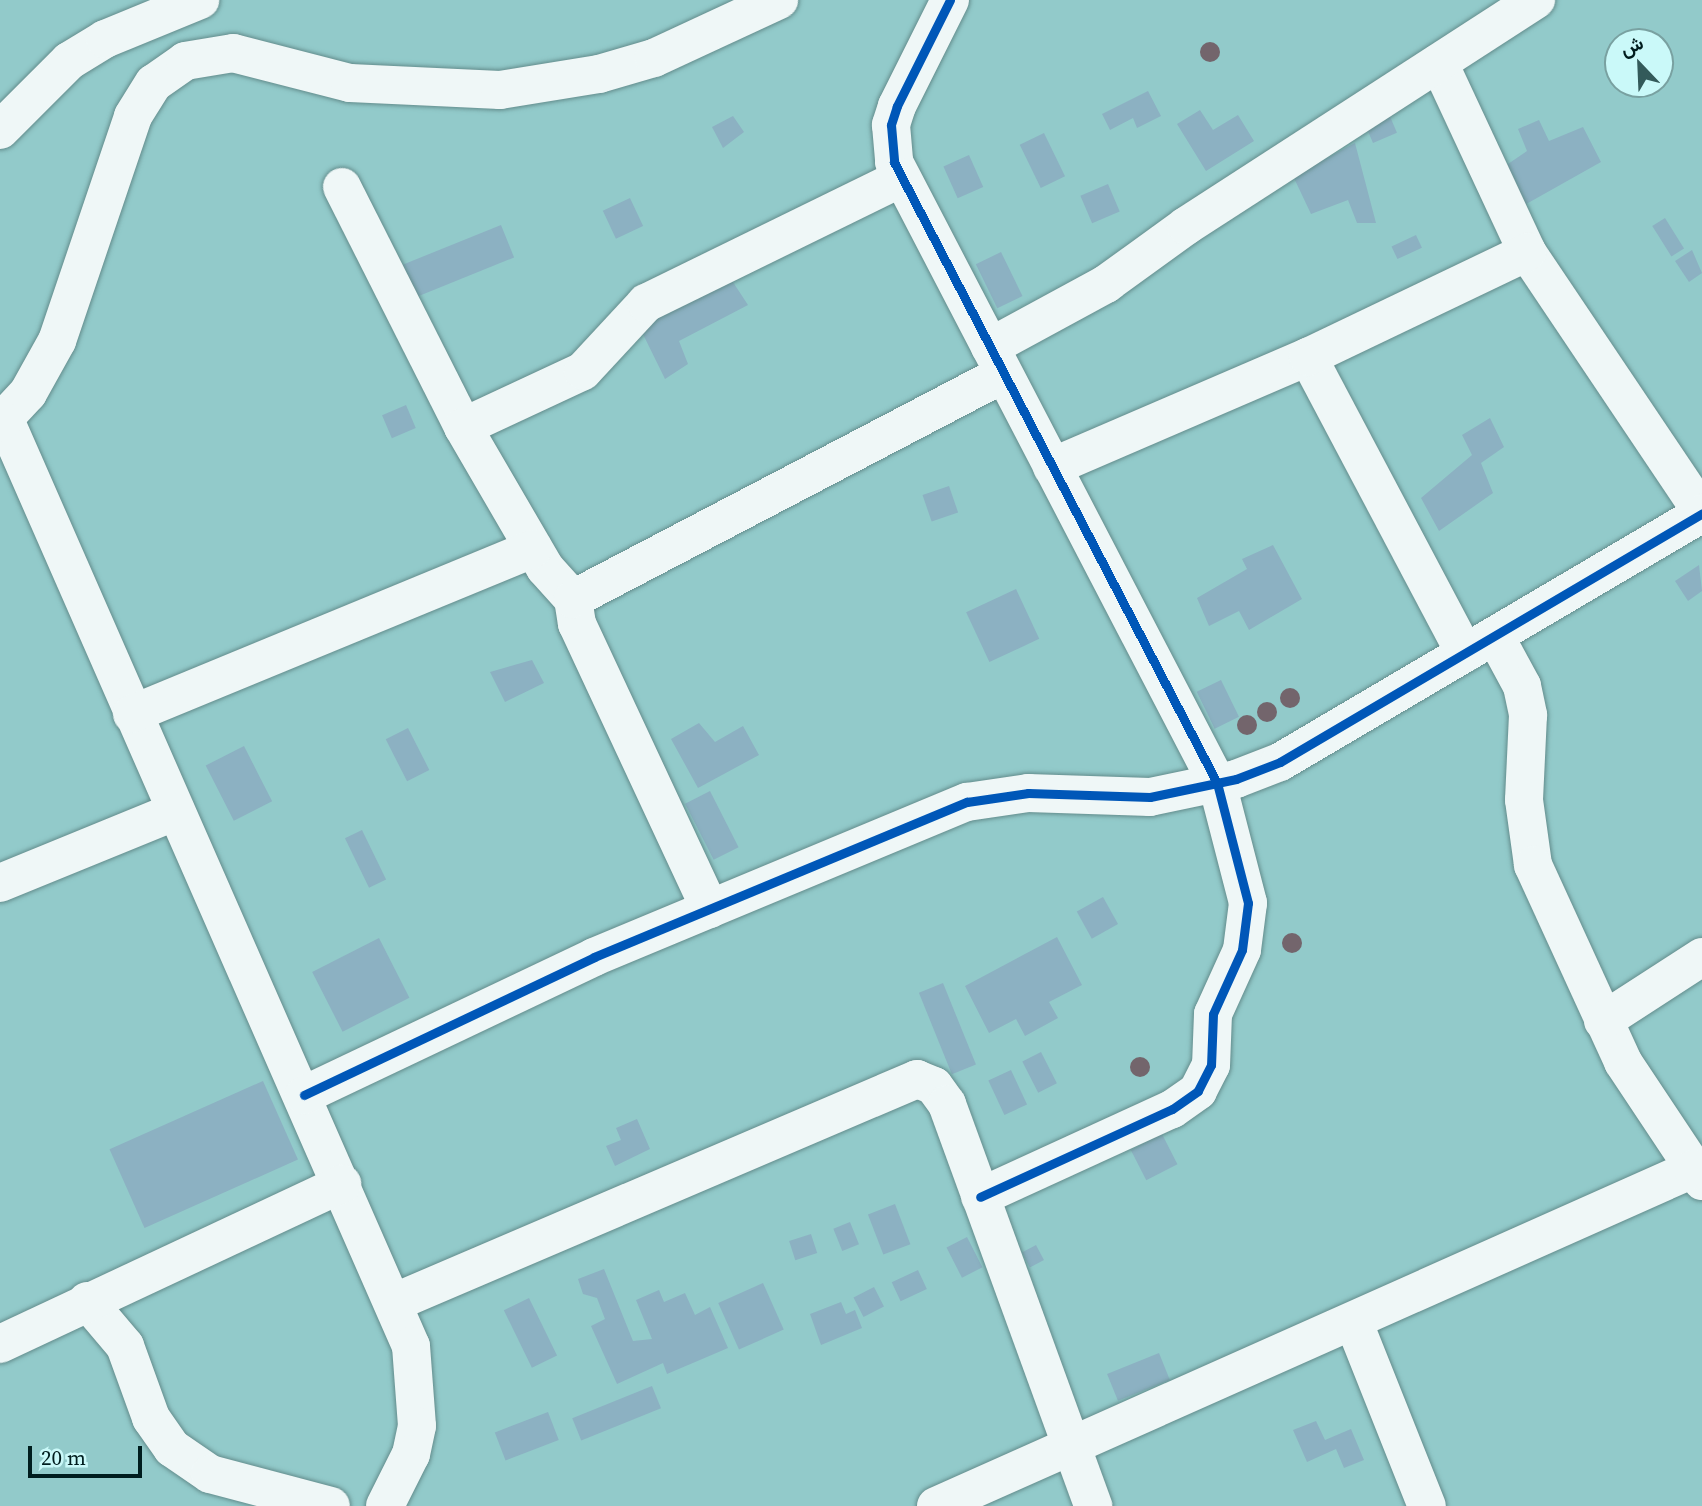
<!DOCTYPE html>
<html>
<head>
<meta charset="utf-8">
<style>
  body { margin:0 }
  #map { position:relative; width:1702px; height:1506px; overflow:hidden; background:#92caca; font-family:"Source Serif 4",Vazirmatn,serif }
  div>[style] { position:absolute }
  .building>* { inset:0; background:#8cb1c2; transform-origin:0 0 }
  .roads { filter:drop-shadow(0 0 2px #638c8c) drop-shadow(0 0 2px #638c8c) }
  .minor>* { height:38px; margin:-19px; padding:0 19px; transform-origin:19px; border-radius:19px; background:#eff7f7 }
  .cycleway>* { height:9px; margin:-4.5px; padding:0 4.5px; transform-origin:4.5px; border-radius:4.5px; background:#0057b8 }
  .trees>* { width:20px; height:20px; margin:-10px; border-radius:50%; background:#73656c }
  span { translate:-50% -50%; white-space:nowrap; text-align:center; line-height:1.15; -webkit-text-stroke:5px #caf9f9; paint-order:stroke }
  .north { position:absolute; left:1604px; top:28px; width:70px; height:70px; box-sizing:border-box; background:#caf9f9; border:2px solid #79a1a1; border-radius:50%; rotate:337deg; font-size:19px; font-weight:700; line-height:28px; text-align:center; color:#001d1e }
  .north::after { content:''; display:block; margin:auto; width:24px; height:32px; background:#335a5a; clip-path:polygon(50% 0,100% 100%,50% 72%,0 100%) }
  .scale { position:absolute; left:28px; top:1446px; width:114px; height:32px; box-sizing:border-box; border:4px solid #001d1e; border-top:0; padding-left:9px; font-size:21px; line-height:24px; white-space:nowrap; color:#001d1e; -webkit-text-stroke:5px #caf9f9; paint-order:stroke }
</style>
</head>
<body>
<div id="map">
  <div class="building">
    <i style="clip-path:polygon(1148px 91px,1161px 116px,1137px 128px,1133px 118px,1110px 130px,1102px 114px)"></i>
    <i style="left:1386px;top:107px;width:28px;height:26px;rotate:67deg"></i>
    <i style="clip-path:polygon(1200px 110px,1213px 130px,1238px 115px,1254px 141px,1206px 171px,1177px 124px)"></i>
    <i style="clip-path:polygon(733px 116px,744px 132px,723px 148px,712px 127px)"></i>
    <i style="clip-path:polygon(1539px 120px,1549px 141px,1583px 127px,1601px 162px,1519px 208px,1505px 166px,1527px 151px,1518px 129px)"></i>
    <i style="left:1044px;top:133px;width:48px;height:27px;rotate:64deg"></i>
    <i style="clip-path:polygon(1355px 143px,1376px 223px,1357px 223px,1348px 200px,1311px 214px,1293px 176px)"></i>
    <i style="left:969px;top:155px;width:35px;height:28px;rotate:66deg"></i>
    <i style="left:1108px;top:184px;width:30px;height:30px;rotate:67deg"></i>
    <i style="left:630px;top:198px;width:31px;height:30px;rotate:65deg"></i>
    <i style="left:1665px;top:218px;width:36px;height:15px;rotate:58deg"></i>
    <i style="left:501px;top:225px;width:35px;height:134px;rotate:68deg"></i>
    <i style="left:1416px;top:235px;width:14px;height:27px;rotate:65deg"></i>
    <i style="clip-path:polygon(1692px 250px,1702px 273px,1689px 282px,1675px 261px)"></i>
    <i style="left:1001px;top:252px;width:49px;height:28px;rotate:64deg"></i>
    <i style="clip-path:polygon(729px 276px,748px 305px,679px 341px,688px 364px,665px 379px,638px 324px)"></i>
    <i style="left:406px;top:405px;width:25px;height:26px;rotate:67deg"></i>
    <i style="clip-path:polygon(1490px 418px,1504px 447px,1481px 463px,1493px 493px,1439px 531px,1421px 498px,1472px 455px,1462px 435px)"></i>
    <i style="left:949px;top:486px;width:28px;height:28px;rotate:71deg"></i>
    <i style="clip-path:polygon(1273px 545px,1302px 599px,1249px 630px,1239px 611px,1209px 626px,1197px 598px,1247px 569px,1242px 559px)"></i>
    <i style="clip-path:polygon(1699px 565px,1702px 591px,1688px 601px,1675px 581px)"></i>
    <i style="left:1016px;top:589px;width:55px;height:55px;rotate:65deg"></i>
    <i style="clip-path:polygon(532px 660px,544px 683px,505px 702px,490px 672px)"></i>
    <i style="left:1221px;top:680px;width:41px;height:27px;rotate:64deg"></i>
    <i style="clip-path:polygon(699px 723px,715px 742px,743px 726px,759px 755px,698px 788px,671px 739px)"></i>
    <i style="left:408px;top:728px;width:47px;height:25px;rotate:63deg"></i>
    <i style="left:244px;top:746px;width:62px;height:43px;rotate:63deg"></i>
    <i style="left:710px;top:791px;width:63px;height:28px;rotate:63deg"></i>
    <i style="left:362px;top:830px;width:55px;height:19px;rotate:64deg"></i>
    <i style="left:1103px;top:897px;width:31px;height:30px;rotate:61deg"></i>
    <i style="clip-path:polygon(1057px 937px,1082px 985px,1049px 1002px,1058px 1018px,1025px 1036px,1016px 1019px,989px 1033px,965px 986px)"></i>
    <i style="left:379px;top:938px;width:67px;height:75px;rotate:63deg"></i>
    <i style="left:943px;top:983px;width:88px;height:26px;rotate:68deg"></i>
    <i style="left:1041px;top:1052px;width:35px;height:21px;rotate:63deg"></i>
    <i style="left:1011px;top:1070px;width:38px;height:25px;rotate:65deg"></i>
    <i style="left:263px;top:1081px;width:86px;height:168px;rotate:66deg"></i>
    <i style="clip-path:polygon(637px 1119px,650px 1149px,615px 1166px,606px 1146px,621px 1140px,616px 1128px)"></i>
    <i style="left:1162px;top:1134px;width:34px;height:35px;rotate:63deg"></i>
    <i style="left:895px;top:1204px;width:43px;height:29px;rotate:69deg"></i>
    <i style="left:850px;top:1222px;width:24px;height:18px;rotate:68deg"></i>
    <i style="left:811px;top:1234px;width:20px;height:23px;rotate:72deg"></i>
    <i style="left:967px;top:1237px;width:34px;height:23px;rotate:63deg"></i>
    <i style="left:1036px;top:1245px;width:17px;height:16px;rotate:62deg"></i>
    <i style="clip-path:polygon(604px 1269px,633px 1341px,652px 1339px,636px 1300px,659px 1290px,664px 1302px,685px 1293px,695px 1315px,710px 1307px,728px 1348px,667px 1374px,663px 1363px,617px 1384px,591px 1326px,605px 1319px,597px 1298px,583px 1294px,578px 1279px)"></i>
    <i style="left:918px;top:1270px;width:21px;height:29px;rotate:65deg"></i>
    <i style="left:763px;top:1283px;width:51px;height:49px;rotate:66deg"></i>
    <i style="left:874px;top:1287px;width:22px;height:23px;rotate:63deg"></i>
    <i style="left:529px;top:1298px;width:64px;height:28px;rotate:64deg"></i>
    <i style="clip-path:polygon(841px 1302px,846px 1314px,855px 1310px,862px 1328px,821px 1345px,810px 1314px)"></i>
    <i style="left:1159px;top:1353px;width:29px;height:56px;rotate:68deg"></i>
    <i style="left:652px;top:1386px;width:24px;height:86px;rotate:68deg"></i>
    <i style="left:548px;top:1412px;width:30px;height:57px;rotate:69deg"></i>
    <i style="clip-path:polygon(1316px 1421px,1325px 1440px,1351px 1429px,1364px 1460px,1344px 1468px,1336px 1449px,1307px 1462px,1293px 1430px)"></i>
  </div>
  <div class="roads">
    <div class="minor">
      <i style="left:950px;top:0;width:119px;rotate:116.6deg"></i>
      <i style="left:897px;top:106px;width:20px;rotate:108deg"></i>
      <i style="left:891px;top:125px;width:37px;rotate:85deg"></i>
      <i style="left:894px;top:162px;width:700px;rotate:62.52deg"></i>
      <i style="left:1217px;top:783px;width:124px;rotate:75.5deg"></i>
      <i style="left:1248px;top:903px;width:47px;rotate:97.3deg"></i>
      <i style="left:1242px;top:950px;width:70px;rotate:114.4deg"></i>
      <i style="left:1213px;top:1014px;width:51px;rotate:92.2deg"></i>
      <i style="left:1211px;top:1065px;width:29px;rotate:117deg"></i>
      <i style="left:1198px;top:1091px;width:32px;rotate:145deg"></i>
      <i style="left:1172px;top:1109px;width:211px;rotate:155.4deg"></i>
      <i style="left:1439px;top:63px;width:208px;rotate:65deg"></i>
      <i style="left:1527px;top:252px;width:313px;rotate:56.1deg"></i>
      <i style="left:0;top:130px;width:98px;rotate:-45deg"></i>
      <i style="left:69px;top:61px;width:42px;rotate:-31.4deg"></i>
      <i style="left:105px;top:39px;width:103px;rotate:-22.3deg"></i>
      <i style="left:342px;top:187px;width:269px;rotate:63.2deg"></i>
      <i style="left:463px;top:427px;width:163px;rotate:59.8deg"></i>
      <i style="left:545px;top:568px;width:42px;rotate:47.9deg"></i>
      <i style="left:990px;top:347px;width:132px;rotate:-28.5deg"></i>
      <i style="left:1106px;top:284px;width:99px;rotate:-35.9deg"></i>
      <i style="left:1186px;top:226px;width:417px;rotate:-32.9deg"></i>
      <i style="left:1308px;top:357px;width:335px;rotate:62.1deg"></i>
      <i style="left:5px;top:420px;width:1011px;rotate:66.33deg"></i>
      <i style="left:411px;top:1346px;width:80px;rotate:85.7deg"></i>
      <i style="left:417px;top:1426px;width:29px;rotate:102deg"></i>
      <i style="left:411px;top:1454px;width:58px;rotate:116.6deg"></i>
      <i style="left:0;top:423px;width:41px;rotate:-47deg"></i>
      <i style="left:28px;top:393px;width:60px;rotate:-60.9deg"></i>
      <i style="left:57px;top:341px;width:237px;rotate:-71.3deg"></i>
      <i style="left:133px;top:116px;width:39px;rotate:-58deg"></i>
      <i style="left:154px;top:83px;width:38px;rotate:-35deg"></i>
      <i style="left:185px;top:61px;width:49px;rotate:-9.5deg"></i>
      <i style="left:233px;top:53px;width:121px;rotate:14.4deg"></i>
      <i style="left:350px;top:83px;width:150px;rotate:2.7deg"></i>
      <i style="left:500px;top:90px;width:100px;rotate:-9.2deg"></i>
      <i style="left:599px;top:74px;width:57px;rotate:-16.2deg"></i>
      <i style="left:654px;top:58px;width:138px;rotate:-24.9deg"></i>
      <i style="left:463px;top:427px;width:132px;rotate:-25deg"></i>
      <i style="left:583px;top:371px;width:93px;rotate:-47.2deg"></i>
      <i style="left:646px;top:303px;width:284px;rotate:-26.1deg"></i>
      <i style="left:1052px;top:467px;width:279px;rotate:-23.3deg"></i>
      <i style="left:1308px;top:357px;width:243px;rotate:-25.6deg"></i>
      <i style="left:1495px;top:636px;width:57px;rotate:61.6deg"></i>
      <i style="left:1522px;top:686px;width:30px;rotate:78deg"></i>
      <i style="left:1528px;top:715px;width:85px;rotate:92.7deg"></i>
      <i style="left:1524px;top:800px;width:66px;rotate:82.1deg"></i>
      <i style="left:1533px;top:865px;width:217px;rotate:65.4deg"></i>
      <i style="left:1623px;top:1062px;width:143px;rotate:56.4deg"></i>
      <i style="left:132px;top:714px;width:434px;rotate:-22.4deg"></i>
      <i style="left:0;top:883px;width:188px;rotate:-22.2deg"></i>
      <i style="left:710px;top:909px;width:315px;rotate:-115deg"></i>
      <i style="left:577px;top:624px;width:25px;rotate:-99deg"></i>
      <i style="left:573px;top:599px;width:486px;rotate:-27.6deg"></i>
      <i style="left:1603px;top:1021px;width:118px;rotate:-32.9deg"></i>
      <i style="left:304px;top:1095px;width:321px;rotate:-25.4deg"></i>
      <i style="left:594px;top:957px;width:404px;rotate:-22.6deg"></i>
      <i style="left:967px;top:802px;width:62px;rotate:-8.4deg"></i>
      <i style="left:1028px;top:793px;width:122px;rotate:1.9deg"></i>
      <i style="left:1150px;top:797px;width:88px;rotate:-11.8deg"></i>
      <i style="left:1236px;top:779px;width:47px;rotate:-21.1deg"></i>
      <i style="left:1280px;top:762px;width:490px;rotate:-30.5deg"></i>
      <i style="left:87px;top:1301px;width:59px;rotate:49.8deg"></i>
      <i style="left:125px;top:1346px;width:77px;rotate:70.1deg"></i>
      <i style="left:151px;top:1418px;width:37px;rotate:55deg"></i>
      <i style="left:172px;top:1448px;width:46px;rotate:34.4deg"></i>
      <i style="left:210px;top:1474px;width:125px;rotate:14.8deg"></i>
      <i style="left:393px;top:1303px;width:570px;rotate:-23.15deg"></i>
      <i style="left:917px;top:1079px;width:18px;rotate:22deg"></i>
      <i style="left:934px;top:1086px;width:22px;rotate:54deg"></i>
      <i style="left:947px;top:1104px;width:428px;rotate:70deg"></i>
      <i style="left:1354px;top:1323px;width:197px;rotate:68.3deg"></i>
      <i style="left:0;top:1344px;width:378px;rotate:-25.1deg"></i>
      <i style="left:936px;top:1506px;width:829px;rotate:-24deg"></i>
      <i style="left:1693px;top:1169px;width:9px;rotate:6deg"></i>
    </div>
  </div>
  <div class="cycleway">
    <i style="left:950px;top:0;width:119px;rotate:116.6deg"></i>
    <i style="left:897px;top:106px;width:20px;rotate:108deg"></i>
    <i style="left:891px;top:125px;width:37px;rotate:85deg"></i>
    <i style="left:894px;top:162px;width:700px;rotate:62.52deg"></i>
    <i style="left:1217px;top:783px;width:124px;rotate:75.5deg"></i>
    <i style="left:1248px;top:903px;width:47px;rotate:97.3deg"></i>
    <i style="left:1242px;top:950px;width:70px;rotate:114.4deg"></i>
    <i style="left:1213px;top:1014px;width:51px;rotate:92.2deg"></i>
    <i style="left:1211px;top:1065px;width:29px;rotate:117deg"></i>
    <i style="left:1198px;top:1091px;width:32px;rotate:145deg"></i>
    <i style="left:1172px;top:1109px;width:211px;rotate:155.4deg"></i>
    <i style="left:304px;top:1095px;width:321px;rotate:-25.4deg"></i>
    <i style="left:594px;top:957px;width:404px;rotate:-22.6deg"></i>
    <i style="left:967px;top:802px;width:62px;rotate:-8.4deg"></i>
    <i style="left:1028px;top:793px;width:122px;rotate:1.9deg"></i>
    <i style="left:1150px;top:797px;width:88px;rotate:-11.8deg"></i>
    <i style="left:1236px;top:779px;width:47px;rotate:-21.1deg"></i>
    <i style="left:1280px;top:762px;width:490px;rotate:-30.5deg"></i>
  </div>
  <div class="trees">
    <i style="left:1210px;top:52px"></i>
    <i style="left:1290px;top:698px"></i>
    <i style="left:1267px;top:712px"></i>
    <i style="left:1247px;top:725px"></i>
    <i style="left:1292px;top:943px"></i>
    <i style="left:1140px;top:1067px"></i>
  </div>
  <div class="north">ش</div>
  <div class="scale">20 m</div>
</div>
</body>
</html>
